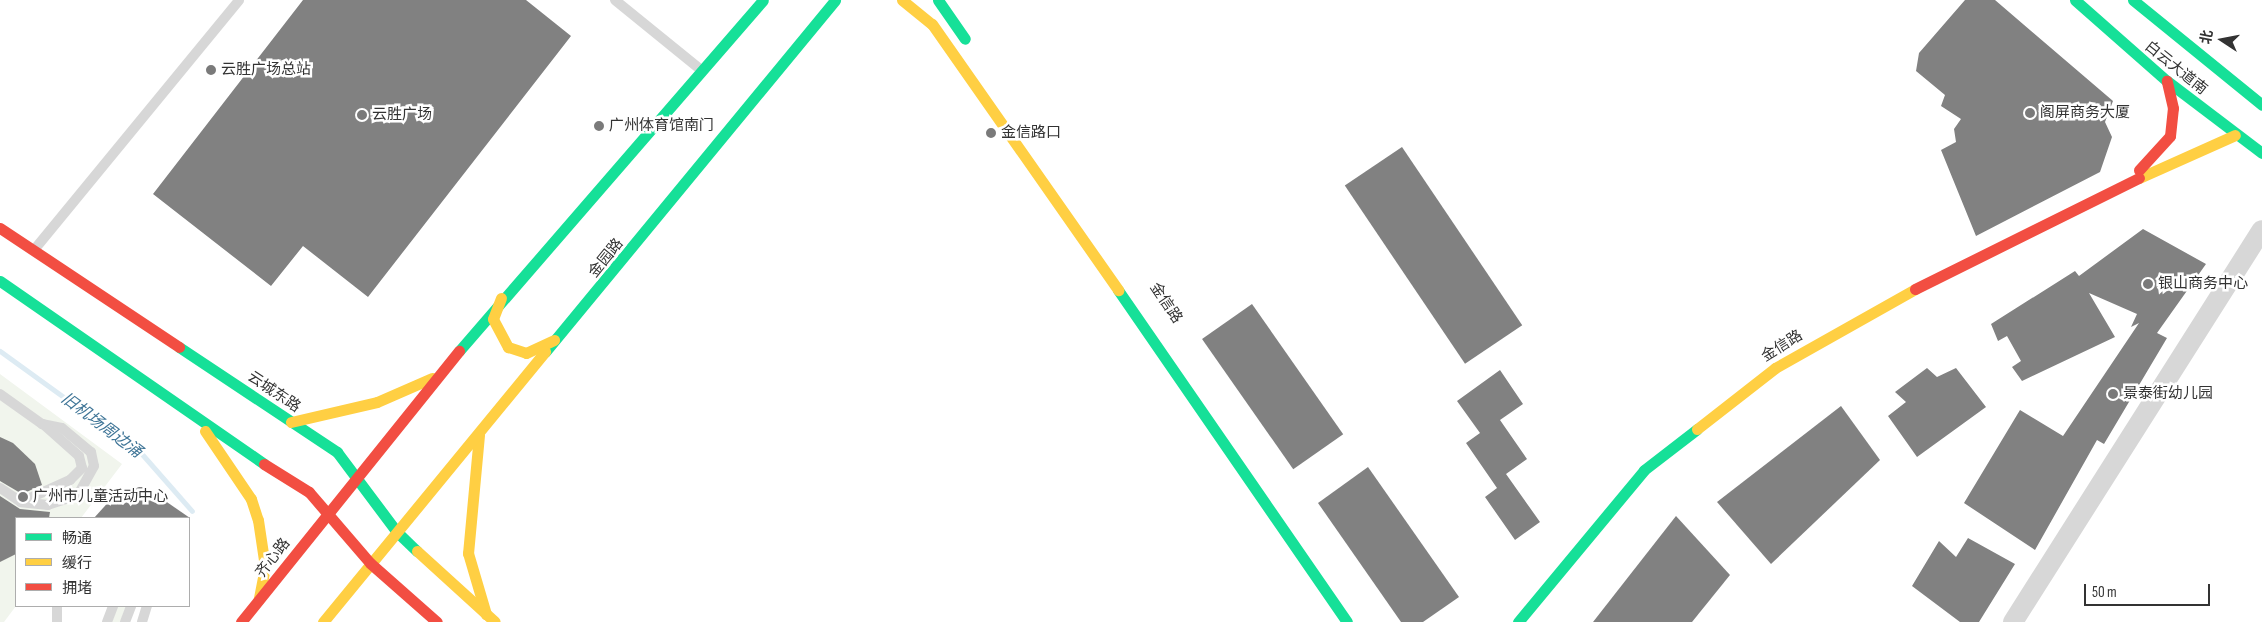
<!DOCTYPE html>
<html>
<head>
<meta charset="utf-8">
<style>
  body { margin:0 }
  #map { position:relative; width:2262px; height:622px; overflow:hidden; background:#fff; font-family:"Sofia Sans Condensed","Noto Sans SC",sans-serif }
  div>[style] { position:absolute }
  .green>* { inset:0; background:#f1f5ed }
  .stream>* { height:5px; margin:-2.5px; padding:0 2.5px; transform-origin:2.5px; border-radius:2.5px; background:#ddebf3 }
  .building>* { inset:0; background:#818181; transform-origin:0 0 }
  .lane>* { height:10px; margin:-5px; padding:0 5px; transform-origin:5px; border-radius:5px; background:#d7d7d7 }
  .street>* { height:20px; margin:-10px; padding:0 10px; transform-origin:10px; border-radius:10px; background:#d7d7d7 }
  .fast>* { height:11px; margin:-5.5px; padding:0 5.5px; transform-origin:5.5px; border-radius:5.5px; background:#16e098 }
  .slow>* { height:11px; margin:-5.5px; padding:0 5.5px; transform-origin:5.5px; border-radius:5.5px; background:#ffcf43 }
  .jam>* { height:11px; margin:-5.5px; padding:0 5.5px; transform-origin:5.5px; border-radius:5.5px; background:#f24e42 }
  .dots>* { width:14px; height:14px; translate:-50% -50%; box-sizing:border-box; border:2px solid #fff; border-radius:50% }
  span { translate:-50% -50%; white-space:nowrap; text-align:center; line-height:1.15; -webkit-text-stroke:5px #fff; paint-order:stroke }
  .street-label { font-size:15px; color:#333 }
  .poi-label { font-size:15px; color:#333 }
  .left { translate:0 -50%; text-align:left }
  .water-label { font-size:16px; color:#3f7597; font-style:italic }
  .legend { position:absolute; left:15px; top:517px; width:175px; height:90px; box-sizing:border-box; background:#fff; border:1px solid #adadad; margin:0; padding:6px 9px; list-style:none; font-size:15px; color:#333 }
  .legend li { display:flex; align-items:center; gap:10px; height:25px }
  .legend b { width:25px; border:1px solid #adadad }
  .north { position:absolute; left:2197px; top:15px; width:50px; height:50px; -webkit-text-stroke:4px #fff; paint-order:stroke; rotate:281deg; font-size:14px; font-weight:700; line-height:20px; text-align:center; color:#333 }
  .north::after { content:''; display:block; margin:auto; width:18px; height:22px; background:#333; clip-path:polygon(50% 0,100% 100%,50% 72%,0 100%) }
  .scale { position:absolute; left:2084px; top:584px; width:126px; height:22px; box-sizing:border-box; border:2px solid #333; border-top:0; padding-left:6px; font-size:15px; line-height:18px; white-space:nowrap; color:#333; -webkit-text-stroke:4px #fff; paint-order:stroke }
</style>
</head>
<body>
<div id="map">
  <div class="green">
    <i style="clip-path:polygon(0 374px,122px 464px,81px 518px,16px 518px,16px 606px,4px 622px,0 622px)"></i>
    <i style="clip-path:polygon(118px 606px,126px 606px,120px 622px,112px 622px)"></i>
  </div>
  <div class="stream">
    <i style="left:0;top:351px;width:174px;rotate:35.9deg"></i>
    <i style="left:141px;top:453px;width:77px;rotate:48.7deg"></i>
  </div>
  <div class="building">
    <i style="clip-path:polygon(303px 0,526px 0,571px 36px,368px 297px,303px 246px,271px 286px,153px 194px)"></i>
    <i style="clip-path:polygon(1965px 0,1995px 0,2113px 101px,2105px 122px,2112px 137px,2100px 172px,1976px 236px,1941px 150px,1956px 142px,1954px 129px,1961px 119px,1941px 106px,1945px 95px,1916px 71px,1919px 53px)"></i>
    <i style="left:1402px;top:147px;width:215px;height:69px;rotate:56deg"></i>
    <i style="clip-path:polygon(2143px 229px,2206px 264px,2157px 333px,2167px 338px,2104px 444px,2097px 440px,2035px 550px,1964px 503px,2020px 410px,2063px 436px,2139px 323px,2131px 327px,2137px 314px,2089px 293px,2115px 337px,2022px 381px,2012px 367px,2021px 361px,2007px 336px,1998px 341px,1991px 324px,2075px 271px,2079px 276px)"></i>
    <i style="left:1252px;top:304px;width:159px;height:61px;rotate:55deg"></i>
    <i style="clip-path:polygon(1927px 368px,1937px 377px,1956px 368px,1986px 407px,1917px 457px,1888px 416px,1906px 402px,1895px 392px)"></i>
    <i style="clip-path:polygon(1500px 370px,1523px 404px,1500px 420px,1527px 459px,1506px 474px,1540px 522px,1515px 540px,1485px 497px,1497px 488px,1466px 443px,1480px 433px,1457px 401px)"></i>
    <i style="clip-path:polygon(1841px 406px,1880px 460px,1771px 564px,1717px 502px)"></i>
    <i style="clip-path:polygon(0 437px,13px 443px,35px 464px,42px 485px,22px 494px,0 481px)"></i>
    <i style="clip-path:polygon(1368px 467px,1459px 597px,1423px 622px,1401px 622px,1318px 503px)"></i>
    <i style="clip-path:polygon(139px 487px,145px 487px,190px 518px,94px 518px,113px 497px)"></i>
    <i style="clip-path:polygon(0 496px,20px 509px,50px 512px,49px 518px,16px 518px,16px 554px,0 562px)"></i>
    <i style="clip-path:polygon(1676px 516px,1730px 575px,1692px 622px,1593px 622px)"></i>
    <i style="clip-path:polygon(1968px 538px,2015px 564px,1979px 622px,1960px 622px,1912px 586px,1939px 541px,1956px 557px)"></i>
  </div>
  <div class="lane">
    <i style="left:615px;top:0;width:111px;rotate:39.1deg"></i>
    <i style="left:34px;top:250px;width:323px;rotate:-50.6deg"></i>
    <i style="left:0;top:394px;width:52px;rotate:35.5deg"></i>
    <i style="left:42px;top:424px;width:20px;rotate:11deg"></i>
    <i style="left:62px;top:428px;width:38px;rotate:40deg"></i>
    <i style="left:91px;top:452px;width:14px;rotate:78deg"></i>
    <i style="left:94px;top:466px;width:33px;rotate:119deg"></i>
    <i style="left:78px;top:495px;width:32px;rotate:162deg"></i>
    <i style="left:48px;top:505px;width:27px;rotate:-174deg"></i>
    <i style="left:21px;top:502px;width:25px;rotate:-146deg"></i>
    <i style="left:21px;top:502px;width:54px;rotate:-24.2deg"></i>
    <i style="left:70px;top:480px;width:17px;rotate:-45deg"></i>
    <i style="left:82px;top:468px;width:12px;rotate:-104deg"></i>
    <i style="left:79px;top:456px;width:48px;rotate:-138.4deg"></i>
    <i style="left:57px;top:622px;width:16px;rotate:-90deg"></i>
    <i style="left:107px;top:622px;width:17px;rotate:-69deg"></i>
    <i style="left:125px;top:622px;width:17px;rotate:-69deg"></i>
    <i style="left:142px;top:622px;width:17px;rotate:-73deg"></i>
  </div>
  <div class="street">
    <i style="left:2013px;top:622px;width:464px;rotate:-57.6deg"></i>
  </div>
  <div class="fast">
    <i style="left:938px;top:0;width:47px;rotate:55.3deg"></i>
    <i style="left:2075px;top:0;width:123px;rotate:41.4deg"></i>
    <i style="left:2167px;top:81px;width:119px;rotate:37.2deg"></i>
    <i style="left:2133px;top:0;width:166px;rotate:39.1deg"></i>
    <i style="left:0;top:281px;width:321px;rotate:34.7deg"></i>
    <i style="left:1118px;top:290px;width:403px;rotate:55.4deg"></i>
    <i style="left:179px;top:347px;width:190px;rotate:33.6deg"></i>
    <i style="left:337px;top:452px;width:99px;rotate:53.2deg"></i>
    <i style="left:396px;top:531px;width:29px;rotate:44deg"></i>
    <i style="left:459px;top:351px;width:464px;rotate:-49.1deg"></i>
    <i style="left:545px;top:352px;width:456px;rotate:-50.5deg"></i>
    <i style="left:1518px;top:622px;width:197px;rotate:-50.3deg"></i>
    <i style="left:1644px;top:470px;width:67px;rotate:-37.7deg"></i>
  </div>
  <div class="slow">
    <i style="left:902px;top:0;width:38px;rotate:39deg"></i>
    <i style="left:932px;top:24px;width:325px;rotate:55deg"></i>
    <i style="left:2139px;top:178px;width:105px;rotate:-24.1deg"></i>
    <i style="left:501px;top:298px;width:22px;rotate:111deg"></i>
    <i style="left:493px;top:319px;width:32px;rotate:62deg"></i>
    <i style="left:508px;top:347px;width:19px;rotate:18deg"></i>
    <i style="left:526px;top:353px;width:31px;rotate:-25deg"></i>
    <i style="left:291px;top:422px;width:88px;rotate:-13.1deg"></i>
    <i style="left:377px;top:402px;width:60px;rotate:-23.6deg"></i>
    <i style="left:1697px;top:429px;width:99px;rotate:-38deg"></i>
    <i style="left:1775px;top:368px;width:161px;rotate:-29.4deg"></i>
    <i style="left:205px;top:431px;width:82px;rotate:55.9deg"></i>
    <i style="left:251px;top:499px;width:22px;rotate:72deg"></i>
    <i style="left:258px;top:520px;width:48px;rotate:81.5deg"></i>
    <i style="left:265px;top:567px;width:33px;rotate:101deg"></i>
    <i style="left:479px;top:435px;width:119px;rotate:95.3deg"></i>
    <i style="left:468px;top:553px;width:64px;rotate:73.6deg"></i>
    <i style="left:417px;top:551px;width:105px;rotate:42.3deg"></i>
    <i style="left:323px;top:622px;width:350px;rotate:-50.6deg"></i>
  </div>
  <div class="jam">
    <i style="left:2139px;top:170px;width:46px;rotate:-47.6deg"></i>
    <i style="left:2170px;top:136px;width:28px;rotate:-84deg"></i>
    <i style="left:2173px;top:108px;width:28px;rotate:-103deg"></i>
    <i style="left:0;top:228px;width:215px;rotate:33.6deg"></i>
    <i style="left:1915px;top:289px;width:250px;rotate:-26.4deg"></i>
    <i style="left:264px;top:464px;width:53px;rotate:31.9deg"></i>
    <i style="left:309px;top:492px;width:94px;rotate:49.3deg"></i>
    <i style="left:370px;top:563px;width:89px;rotate:41.4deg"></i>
    <i style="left:241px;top:622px;width:348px;rotate:-51.2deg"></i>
  </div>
  <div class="dots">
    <i style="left:211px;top:70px;background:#7a7a7a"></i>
    <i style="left:2030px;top:113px;background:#7a7a7a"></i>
    <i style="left:362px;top:115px;background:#7a7a7a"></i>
    <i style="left:599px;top:126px;background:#7a7a7a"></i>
    <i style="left:991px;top:133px;background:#7a7a7a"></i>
    <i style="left:2148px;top:284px;background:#7a7a7a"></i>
    <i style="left:2113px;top:394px;background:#7a7a7a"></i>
    <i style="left:23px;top:497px;background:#7a7a7a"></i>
  </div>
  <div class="street-label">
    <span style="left:2176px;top:68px;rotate:39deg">白云大道南</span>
    <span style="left:606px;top:258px;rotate:-51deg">金园路</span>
    <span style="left:1166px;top:303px;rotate:56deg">金信路</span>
    <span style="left:1782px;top:346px;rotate:-32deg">金信路</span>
    <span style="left:274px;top:392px;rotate:34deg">云城东路</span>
    <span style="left:273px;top:558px;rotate:-52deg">齐心路</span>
  </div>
  <div class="poi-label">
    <span class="left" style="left:221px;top:70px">云胜广场总站</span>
    <span class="left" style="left:2040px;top:113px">阁屏商务大厦</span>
    <span class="left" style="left:372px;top:115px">云胜广场</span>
    <span class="left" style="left:609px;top:126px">广州体育馆南门</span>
    <span class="left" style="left:1001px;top:133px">金信路口</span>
    <span class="left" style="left:2158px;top:284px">银山商务中心</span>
    <span class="left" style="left:2123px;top:394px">景泰街幼儿园</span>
    <span class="left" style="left:33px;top:497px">广州市儿童活动中心</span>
  </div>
  <div class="water-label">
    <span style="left:101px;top:426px;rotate:37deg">旧机场周边涌</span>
  </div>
  <ul class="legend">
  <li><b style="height:6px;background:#16e098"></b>畅通</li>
  <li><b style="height:6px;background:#ffcf43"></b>缓行</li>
  <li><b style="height:6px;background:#f24e42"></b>拥堵</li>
  </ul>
  <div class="north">北</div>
  <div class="scale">50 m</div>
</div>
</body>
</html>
